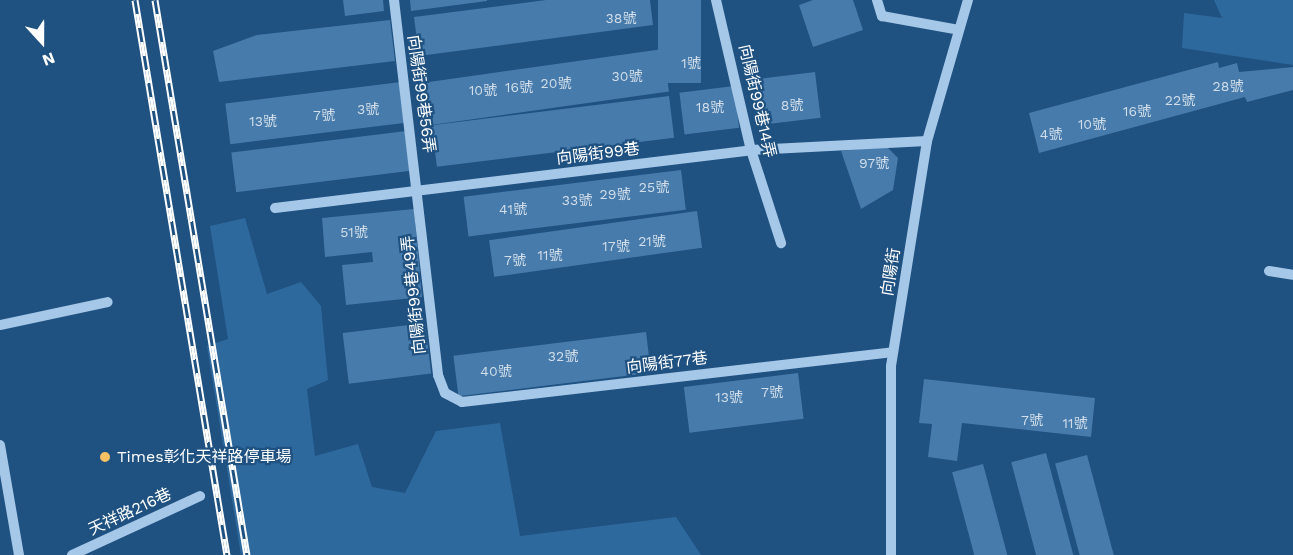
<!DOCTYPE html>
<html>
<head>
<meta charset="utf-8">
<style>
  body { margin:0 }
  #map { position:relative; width:1293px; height:555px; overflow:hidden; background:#1f5181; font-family:"Work Sans","Noto Sans TC",sans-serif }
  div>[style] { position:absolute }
  .green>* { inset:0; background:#2e699e }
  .building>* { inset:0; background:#477bab; transform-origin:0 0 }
  .minor>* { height:10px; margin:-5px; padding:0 5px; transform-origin:5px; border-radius:5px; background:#a5c8e9 }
  .rail>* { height:7px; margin-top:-3.5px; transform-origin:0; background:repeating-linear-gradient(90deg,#1f5181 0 14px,#fff 0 28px); box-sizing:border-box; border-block:2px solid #fff }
  .dots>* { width:16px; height:16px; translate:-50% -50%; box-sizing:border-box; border:3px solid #1f5181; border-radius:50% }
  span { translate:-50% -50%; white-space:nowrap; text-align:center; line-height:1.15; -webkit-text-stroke:4.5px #1f5181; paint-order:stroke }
  .number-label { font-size:14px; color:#d1deea }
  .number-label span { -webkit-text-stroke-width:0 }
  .street-label { font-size:16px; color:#fff }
  .poi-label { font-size:16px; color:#fff }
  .left { translate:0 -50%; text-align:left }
  .north { position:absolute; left:12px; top:12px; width:60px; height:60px; -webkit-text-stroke:4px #1f5181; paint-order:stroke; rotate:159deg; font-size:16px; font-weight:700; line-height:24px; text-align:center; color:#fff }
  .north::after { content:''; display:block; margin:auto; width:21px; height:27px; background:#fff; clip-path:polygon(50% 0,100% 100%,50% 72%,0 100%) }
</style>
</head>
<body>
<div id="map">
  <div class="green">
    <i style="clip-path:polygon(1214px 0,1293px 0,1293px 65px,1182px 48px,1184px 13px,1222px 18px)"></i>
    <i style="clip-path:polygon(245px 218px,267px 294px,301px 282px,321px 306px,328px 380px,307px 389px,315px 456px,358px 444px,372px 487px,405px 493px,436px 431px,500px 423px,520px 536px,676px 517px,701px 555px,241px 555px,207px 346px,228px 339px,210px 226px)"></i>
  </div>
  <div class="building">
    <i style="clip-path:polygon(343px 0,383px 0,384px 11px,345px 16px)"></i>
    <i style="clip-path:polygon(410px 0,487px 0,487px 1px,411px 11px)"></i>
    <i style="clip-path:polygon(546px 0,650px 0,653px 25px,419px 56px,414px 17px)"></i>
    <i style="left:658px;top:0;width:43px;height:83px"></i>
    <i style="clip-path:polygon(813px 0,853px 0,863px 30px,813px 47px,799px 5px)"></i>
    <i style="clip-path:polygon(390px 20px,395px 61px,219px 82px,213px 51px,257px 35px)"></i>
    <i style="left:663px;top:49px;width:43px;height:240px;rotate:82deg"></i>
    <i style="clip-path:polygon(1218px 62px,1219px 68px,1237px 63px,1239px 72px,1293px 67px,1293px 90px,1247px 102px,1245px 97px,1039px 153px,1029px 113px)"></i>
    <i style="left:815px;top:72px;width:46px;height:61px;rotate:83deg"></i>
    <i style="left:401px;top:82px;width:41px;height:177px;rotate:83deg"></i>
    <i style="left:734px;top:86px;width:42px;height:55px;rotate:83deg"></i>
    <i style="left:669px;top:96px;width:42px;height:239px;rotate:83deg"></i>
    <i style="left:406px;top:131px;width:40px;height:176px;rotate:83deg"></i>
    <i style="clip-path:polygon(886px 146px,898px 158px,893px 190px,861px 209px,841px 151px)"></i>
    <i style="left:681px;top:170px;width:40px;height:219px;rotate:83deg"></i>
    <i style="clip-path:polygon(414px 209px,422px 297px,346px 305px,342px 265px,373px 262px,372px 252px,325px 257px,322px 218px)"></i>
    <i style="left:697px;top:211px;width:37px;height:210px;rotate:82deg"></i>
    <i style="left:425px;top:323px;width:51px;height:83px;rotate:83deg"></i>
    <i style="left:646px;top:332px;width:41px;height:194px;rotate:83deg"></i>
    <i style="left:798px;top:373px;width:46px;height:115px;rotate:83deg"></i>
    <i style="clip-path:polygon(924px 379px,1095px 398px,1091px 437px,962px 423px,957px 461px,928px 457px,932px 424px,919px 423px)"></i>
    <i style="left:1046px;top:453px;width:106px;height:36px;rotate:75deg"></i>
    <i style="left:1087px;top:455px;width:104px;height:33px;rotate:75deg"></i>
    <i style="left:983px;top:464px;width:94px;height:32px;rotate:75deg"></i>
  </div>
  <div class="minor">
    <i style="left:394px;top:0;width:378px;rotate:83.3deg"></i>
    <i style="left:438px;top:375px;width:19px;rotate:69deg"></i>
    <i style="left:445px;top:393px;width:19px;rotate:28deg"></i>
    <i style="left:462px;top:402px;width:434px;rotate:-6.6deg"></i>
    <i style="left:716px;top:0;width:154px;rotate:76.9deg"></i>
    <i style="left:751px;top:150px;width:98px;rotate:72.1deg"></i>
    <i style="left:877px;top:0;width:17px;rotate:73deg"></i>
    <i style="left:882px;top:16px;width:78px;rotate:10.3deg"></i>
    <i style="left:275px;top:208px;width:480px;rotate:-6.9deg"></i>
    <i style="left:751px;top:150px;width:176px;rotate:-2.9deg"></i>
    <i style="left:1269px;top:271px;width:24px;rotate:9deg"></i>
    <i style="left:0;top:325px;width:110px;rotate:-12deg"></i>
    <i style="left:0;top:445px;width:112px;rotate:80.2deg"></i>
    <i style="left:72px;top:555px;width:141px;rotate:-24.7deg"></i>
    <i style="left:891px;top:555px;width:189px;rotate:-90deg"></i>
    <i style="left:891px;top:366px;width:228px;rotate:-80.9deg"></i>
    <i style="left:927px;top:141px;width:147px;rotate:-73.8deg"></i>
  </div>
  <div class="rail">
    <i style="left:135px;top:0;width:563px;rotate:80.59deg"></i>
    <i style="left:155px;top:0;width:563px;rotate:80.59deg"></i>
  </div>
  <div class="dots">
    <i style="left:105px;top:457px;background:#f7c264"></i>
  </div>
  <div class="number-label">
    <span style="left:621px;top:18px">38號</span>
    <span style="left:691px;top:63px">1號</span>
    <span style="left:627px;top:76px">30號</span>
    <span style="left:556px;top:83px">20號</span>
    <span style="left:1228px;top:86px">28號</span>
    <span style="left:519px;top:87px">16號</span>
    <span style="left:483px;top:90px">10號</span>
    <span style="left:1180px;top:100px">22號</span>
    <span style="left:792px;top:105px">8號</span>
    <span style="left:710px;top:107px">18號</span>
    <span style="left:368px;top:109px">3號</span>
    <span style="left:1137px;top:111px">16號</span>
    <span style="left:324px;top:115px">7號</span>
    <span style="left:263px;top:121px">13號</span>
    <span style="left:1092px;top:124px">10號</span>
    <span style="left:1051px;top:134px">4號</span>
    <span style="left:874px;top:163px">97號</span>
    <span style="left:654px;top:187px">25號</span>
    <span style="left:615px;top:194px">29號</span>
    <span style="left:577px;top:200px">33號</span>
    <span style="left:513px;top:209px">41號</span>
    <span style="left:354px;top:232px">51號</span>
    <span style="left:652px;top:241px">21號</span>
    <span style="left:616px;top:246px">17號</span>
    <span style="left:550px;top:255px">11號</span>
    <span style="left:515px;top:260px">7號</span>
    <span style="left:563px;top:356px">32號</span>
    <span style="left:496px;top:371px">40號</span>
    <span style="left:772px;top:392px">7號</span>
    <span style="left:729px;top:397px">13號</span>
    <span style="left:1032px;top:420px">7號</span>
    <span style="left:1075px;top:423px">11號</span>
  </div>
  <div class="street-label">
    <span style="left:421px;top:94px;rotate:82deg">向陽街99巷56弄</span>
    <span style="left:757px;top:101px;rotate:77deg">向陽街99巷14弄</span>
    <span style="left:598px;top:154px;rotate:-7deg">向陽街99巷</span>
    <span style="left:891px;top:272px;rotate:-81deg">向陽街</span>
    <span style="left:414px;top:295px;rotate:-96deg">向陽街99巷49弄</span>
    <span style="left:667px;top:363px;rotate:-7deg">向陽街77巷</span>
    <span style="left:130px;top:512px;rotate:-25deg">天祥路216巷</span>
  </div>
  <div class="poi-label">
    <span class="left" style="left:117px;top:457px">Times彰化天祥路停車場</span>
  </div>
  <div class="north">N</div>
</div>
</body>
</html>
